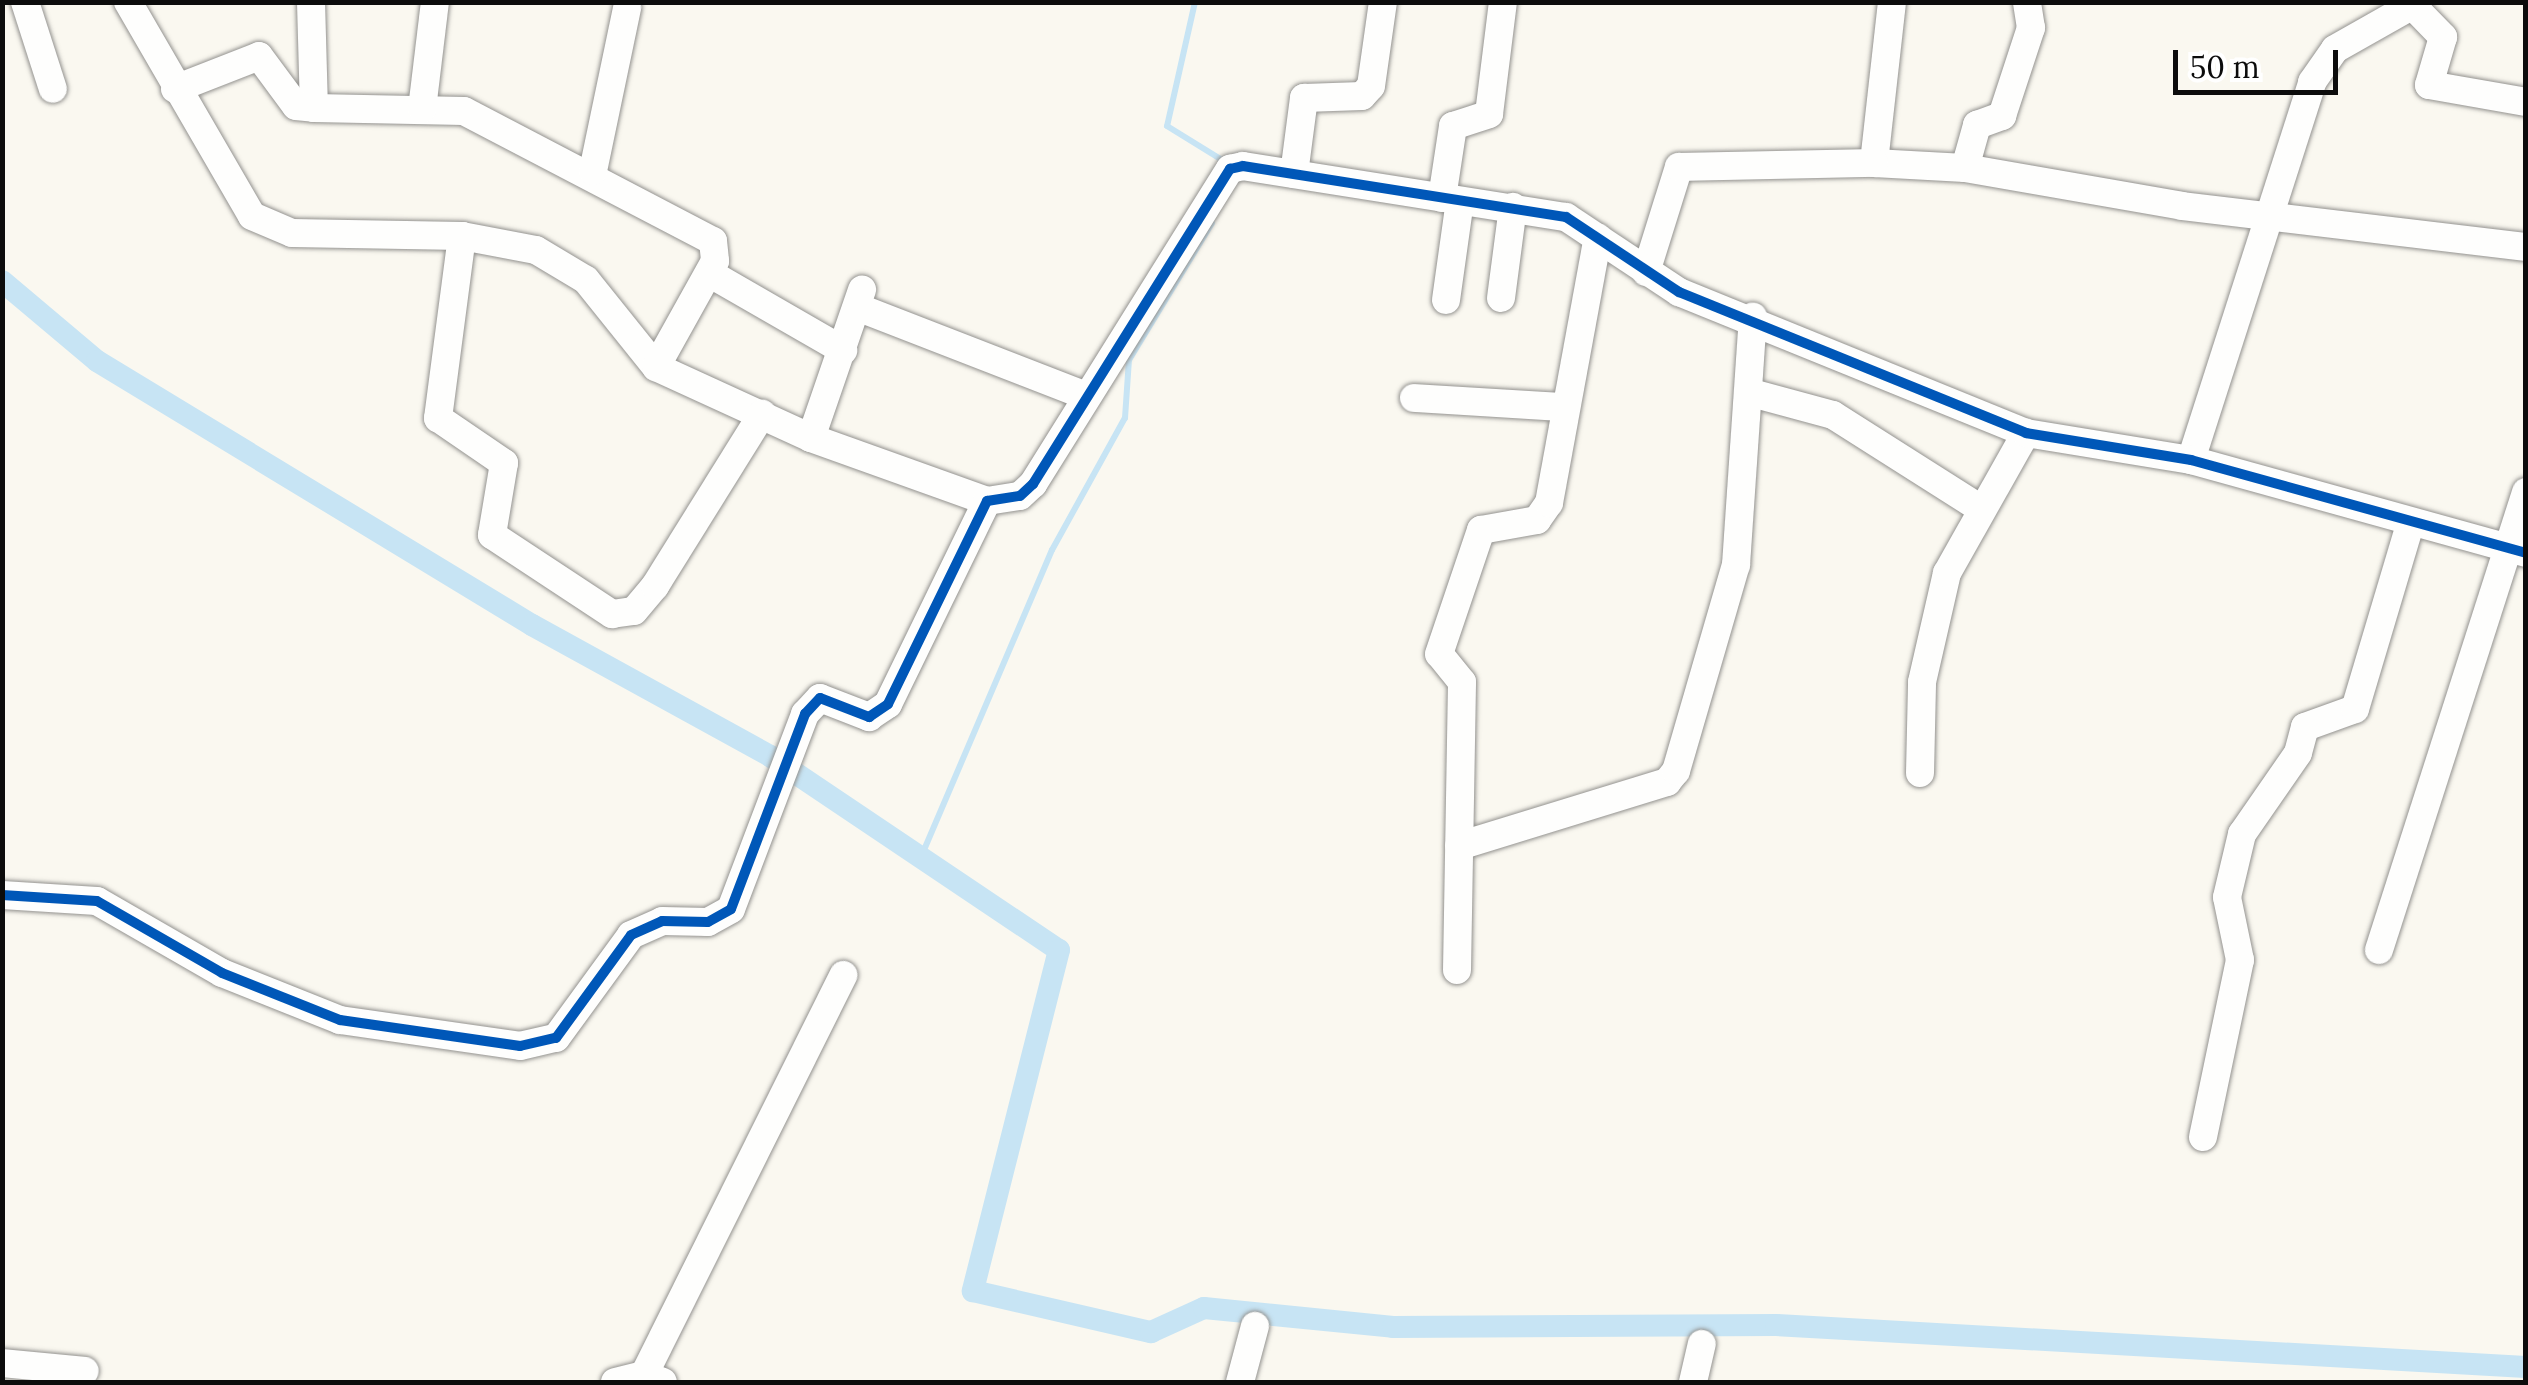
<!DOCTYPE html>
<html>
<head>
<meta charset="utf-8">
<style>
  body { margin:0 }
  #map { position:relative; width:2528px; height:1385px; overflow:hidden; background:#faf8f0; font-family:Lora,serif }
  div>[style] { position:absolute }
  .stream>* { height:6px; margin:-3px; padding:0 3px; transform-origin:3px; border-radius:3px; background:#c7e4f4 }
  .canal>* { height:22px; margin:-11px; padding:0 11px; transform-origin:11px; border-radius:11px; background:#c7e4f4 }
  .roads { filter:drop-shadow(0 0 2px #93928f) drop-shadow(0 0 2px #93928f) }
  .street>* { height:28px; margin:-14px; padding:0 14px; transform-origin:14px; border-radius:14px; background:#fefefd }
  .cycleway>* { height:10px; margin:-5px; padding:0 5px; transform-origin:5px; border-radius:5px; background:#0057b8 }
  span { translate:-50% -50%; white-space:nowrap; text-align:center; line-height:1.15; -webkit-text-stroke:10px #fff; paint-order:stroke }
  .frame { position:absolute; inset:0; border:5px solid #0c0c0c; pointer-events:none }
  .scale { position:absolute; left:2173px; top:50px; width:165px; height:45px; box-sizing:border-box; border:5px solid #0c0c0c; border-top:0; padding-left:12px; font-size:30px; line-height:35px; white-space:nowrap; color:#0c0c0c; -webkit-text-stroke:8px #fff; paint-order:stroke }
</style>
</head>
<body>
<div id="map">
  <div class="stream">
    <i style="left:1195px;top:2px;width:127px;rotate:102.7deg"></i>
    <i style="left:1167px;top:126px;width:70px;rotate:31.7deg"></i>
    <i style="left:921px;top:857px;width:334px;rotate:-66.9deg"></i>
    <i style="left:1052px;top:550px;width:151px;rotate:-61.1deg"></i>
    <i style="left:1125px;top:418px;width:58px;rotate:-86.1deg"></i>
    <i style="left:1129px;top:360px;width:160px;rotate:-58.8deg"></i>
  </div>
  <div class="canal">
    <i style="left:2px;top:281px;width:124px;rotate:40.1deg"></i>
    <i style="left:97px;top:361px;width:509px;rotate:31.25deg"></i>
    <i style="left:532px;top:625px;width:272px;rotate:28.8deg"></i>
    <i style="left:770px;top:756px;width:348px;rotate:33.9deg"></i>
    <i style="left:1059px;top:950px;width:352px;rotate:104.2deg"></i>
    <i style="left:973px;top:1291px;width:183px;rotate:13deg"></i>
    <i style="left:1151px;top:1332px;width:58px;rotate:-24.4deg"></i>
    <i style="left:1204px;top:1308px;width:190px;rotate:5.7deg"></i>
    <i style="left:1393px;top:1327px;width:383px;rotate:-0.3deg"></i>
    <i style="left:1776px;top:1325px;width:751px;rotate:3.21deg"></i>
  </div>
  <div class="roads">
    <div class="street">
      <i style="left:25px;top:2px;width:91px;rotate:72.2deg"></i>
      <i style="left:128px;top:2px;width:247px;rotate:59.9deg"></i>
      <i style="left:252px;top:216px;width:43px;rotate:23deg"></i>
      <i style="left:292px;top:233px;width:170px;rotate:1deg"></i>
      <i style="left:462px;top:236px;width:75px;rotate:10.7deg"></i>
      <i style="left:536px;top:250px;width:58px;rotate:31deg"></i>
      <i style="left:586px;top:280px;width:112px;rotate:51.2deg"></i>
      <i style="left:311px;top:2px;width:106px;rotate:88.4deg"></i>
      <i style="left:314px;top:108px;width:150px;rotate:1.1deg"></i>
      <i style="left:464px;top:111px;width:281px;rotate:27.6deg"></i>
      <i style="left:713px;top:241px;width:20px;rotate:84deg"></i>
      <i style="left:715px;top:261px;width:121px;rotate:119.1deg"></i>
      <i style="left:656px;top:367px;width:170px;rotate:24.6deg"></i>
      <i style="left:811px;top:438px;width:187px;rotate:19.7deg"></i>
      <i style="left:1892px;top:2px;width:162px;rotate:96.4deg"></i>
      <i style="left:1874px;top:163px;width:91px;rotate:3.1deg"></i>
      <i style="left:1965px;top:168px;width:220px;rotate:9.9deg"></i>
      <i style="left:2182px;top:206px;width:346px;rotate:6.8deg"></i>
      <i style="left:2409px;top:2px;width:49px;rotate:45.8deg"></i>
      <i style="left:2443px;top:37px;width:50px;rotate:106.3deg"></i>
      <i style="left:2429px;top:85px;width:98px;rotate:9.9deg"></i>
      <i style="left:175px;top:89px;width:90px;rotate:-21.4deg"></i>
      <i style="left:259px;top:56px;width:62px;rotate:53.5deg"></i>
      <i style="left:296px;top:106px;width:18px;rotate:6deg"></i>
      <i style="left:422px;top:109px;width:108px;rotate:-83.1deg"></i>
      <i style="left:1965px;top:168px;width:45px;rotate:-74.4deg"></i>
      <i style="left:1977px;top:125px;width:27px;rotate:-20deg"></i>
      <i style="left:2002px;top:116px;width:93px;rotate:-71.8deg"></i>
      <i style="left:2031px;top:28px;width:26px;rotate:-99deg"></i>
      <i style="left:593px;top:171px;width:167px;rotate:-78.2deg"></i>
      <i style="left:1294px;top:174px;width:77px;rotate:-82.5deg"></i>
      <i style="left:1304px;top:98px;width:58px;rotate:-2deg"></i>
      <i style="left:1362px;top:96px;width:13px;rotate:-48deg"></i>
      <i style="left:1371px;top:86px;width:85px;rotate:-81.9deg"></i>
      <i style="left:1442px;top:198px;width:73px;rotate:-81.3deg"></i>
      <i style="left:1453px;top:126px;width:38px;rotate:-18deg"></i>
      <i style="left:1489px;top:114px;width:113px;rotate:-82.9deg"></i>
      <i style="left:462px;top:236px;width:184px;rotate:97.5deg"></i>
      <i style="left:438px;top:418px;width:80px;rotate:34.3deg"></i>
      <i style="left:504px;top:463px;width:73px;rotate:99.5deg"></i>
      <i style="left:492px;top:535px;width:144px;rotate:33.4deg"></i>
      <i style="left:612px;top:614px;width:22px;rotate:-8deg"></i>
      <i style="left:634px;top:611px;width:33px;rotate:-50deg"></i>
      <i style="left:655px;top:586px;width:203px;rotate:-58.1deg"></i>
      <i style="left:1646px;top:272px;width:110px;rotate:-72.6deg"></i>
      <i style="left:1679px;top:167px;width:195px;rotate:-1.2deg"></i>
      <i style="left:709px;top:273px;width:155px;rotate:29.9deg"></i>
      <i style="left:1501px;top:298px;width:92px;rotate:-82.5deg"></i>
      <i style="left:1446px;top:300px;width:100px;rotate:-82deg"></i>
      <i style="left:857px;top:307px;width:246px;rotate:21.2deg"></i>
      <i style="left:1748px;top:392px;width:88px;rotate:15.1deg"></i>
      <i style="left:1833px;top:415px;width:175px;rotate:32.4deg"></i>
      <i style="left:1414px;top:398px;width:146px;rotate:3.5deg"></i>
      <i style="left:811px;top:438px;width:157px;rotate:-71deg"></i>
      <i style="left:2191px;top:460px;width:397px;rotate:-72.2deg"></i>
      <i style="left:2312px;top:82px;width:40px;rotate:-55.1deg"></i>
      <i style="left:2335px;top:49px;width:95px;rotate:-29.5deg"></i>
      <i style="left:1920px;top:773px;width:91px;rotate:-88.7deg"></i>
      <i style="left:1922px;top:682px;width:112px;rotate:-77.1deg"></i>
      <i style="left:1947px;top:573px;width:161px;rotate:-60.6deg"></i>
      <i style="left:1459px;top:846px;width:218px;rotate:-17.1deg"></i>
      <i style="left:1667px;top:782px;width:14px;rotate:-51deg"></i>
      <i style="left:1676px;top:771px;width:215px;rotate:-73.8deg"></i>
      <i style="left:1736px;top:565px;width:249px;rotate:-86.1deg"></i>
      <i style="left:2px;top:895px;width:95px;rotate:3.6deg"></i>
      <i style="left:97px;top:901px;width:144px;rotate:29.9deg"></i>
      <i style="left:222px;top:973px;width:127px;rotate:21.7deg"></i>
      <i style="left:340px;top:1020px;width:182px;rotate:8.2deg"></i>
      <i style="left:520px;top:1046px;width:37px;rotate:-13deg"></i>
      <i style="left:556px;top:1038px;width:127px;rotate:-53.9deg"></i>
      <i style="left:631px;top:935px;width:34px;rotate:-24deg"></i>
      <i style="left:662px;top:921px;width:46px;rotate:1.2deg"></i>
      <i style="left:708px;top:922px;width:26px;rotate:-29deg"></i>
      <i style="left:731px;top:909px;width:209px;rotate:-69.2deg"></i>
      <i style="left:805px;top:714px;width:22px;rotate:-47deg"></i>
      <i style="left:820px;top:698px;width:53px;rotate:21.2deg"></i>
      <i style="left:869px;top:717px;width:23px;rotate:-34deg"></i>
      <i style="left:888px;top:704px;width:226px;rotate:-64deg"></i>
      <i style="left:987px;top:501px;width:33px;rotate:-9deg"></i>
      <i style="left:1020px;top:496px;width:18px;rotate:-43deg"></i>
      <i style="left:1033px;top:484px;width:372px;rotate:-58deg"></i>
      <i style="left:1230px;top:169px;width:13px;rotate:-13deg"></i>
      <i style="left:1243px;top:166px;width:327px;rotate:9deg"></i>
      <i style="left:1566px;top:217px;width:136px;rotate:33.6deg"></i>
      <i style="left:1679px;top:292px;width:375px;rotate:22.1deg"></i>
      <i style="left:2026px;top:433px;width:167px;rotate:9.3deg"></i>
      <i style="left:2191px;top:460px;width:348px;rotate:15.5deg"></i>
      <i style="left:2379px;top:950px;width:481px;rotate:-72.2deg"></i>
      <i style="left:1457px;top:970px;width:288px;rotate:-89deg"></i>
      <i style="left:1462px;top:682px;width:36px;rotate:-129deg"></i>
      <i style="left:1439px;top:654px;width:131px;rotate:-71.3deg"></i>
      <i style="left:1481px;top:530px;width:57px;rotate:-10.1deg"></i>
      <i style="left:1537px;top:520px;width:21px;rotate:-55deg"></i>
      <i style="left:1549px;top:503px;width:270px;rotate:-79.6deg"></i>
      <i style="left:2203px;top:1137px;width:181px;rotate:-78.2deg"></i>
      <i style="left:2240px;top:960px;width:64px;rotate:-101.7deg"></i>
      <i style="left:2227px;top:897px;width:65px;rotate:-76.6deg"></i>
      <i style="left:2242px;top:834px;width:98px;rotate:-55.3deg"></i>
      <i style="left:2298px;top:753px;width:27px;rotate:-75deg"></i>
      <i style="left:2305px;top:727px;width:53px;rotate:-19.8deg"></i>
      <i style="left:2355px;top:709px;width:193px;rotate:-73.4deg"></i>
      <i style="left:2px;top:1363px;width:83px;rotate:5.5deg"></i>
      <i style="left:644px;top:1375px;width:447px;rotate:-63.5deg"></i>
      <i style="left:615px;top:1382px;width:30px;rotate:-14deg"></i>
      <i style="left:644px;top:1375px;width:20px;rotate:20deg"></i>
      <i style="left:1240px;top:1382px;width:58px;rotate:-75deg"></i>
      <i style="left:1693px;top:1382px;width:39px;rotate:-77deg"></i>
    </div>
  </div>
  <div class="cycleway">
    <i style="left:2px;top:895px;width:95px;rotate:3.6deg"></i>
    <i style="left:97px;top:901px;width:144px;rotate:29.9deg"></i>
    <i style="left:222px;top:973px;width:127px;rotate:21.7deg"></i>
    <i style="left:340px;top:1020px;width:182px;rotate:8.2deg"></i>
    <i style="left:520px;top:1046px;width:37px;rotate:-13deg"></i>
    <i style="left:556px;top:1038px;width:127px;rotate:-53.9deg"></i>
    <i style="left:631px;top:935px;width:34px;rotate:-24deg"></i>
    <i style="left:662px;top:921px;width:46px;rotate:1.2deg"></i>
    <i style="left:708px;top:922px;width:26px;rotate:-29deg"></i>
    <i style="left:731px;top:909px;width:209px;rotate:-69.2deg"></i>
    <i style="left:805px;top:714px;width:22px;rotate:-47deg"></i>
    <i style="left:820px;top:698px;width:53px;rotate:21.2deg"></i>
    <i style="left:869px;top:717px;width:23px;rotate:-34deg"></i>
    <i style="left:888px;top:704px;width:226px;rotate:-64deg"></i>
    <i style="left:987px;top:501px;width:33px;rotate:-9deg"></i>
    <i style="left:1020px;top:496px;width:18px;rotate:-43deg"></i>
    <i style="left:1033px;top:484px;width:372px;rotate:-58deg"></i>
    <i style="left:1230px;top:169px;width:13px;rotate:-13deg"></i>
    <i style="left:1243px;top:166px;width:327px;rotate:9deg"></i>
    <i style="left:1566px;top:217px;width:136px;rotate:33.6deg"></i>
    <i style="left:1679px;top:292px;width:375px;rotate:22.1deg"></i>
    <i style="left:2026px;top:433px;width:167px;rotate:9.3deg"></i>
    <i style="left:2191px;top:460px;width:348px;rotate:15.5deg"></i>
  </div>
  <div class="frame"></div>
  <div class="scale">50 m</div>
</div>
</body>
</html>
